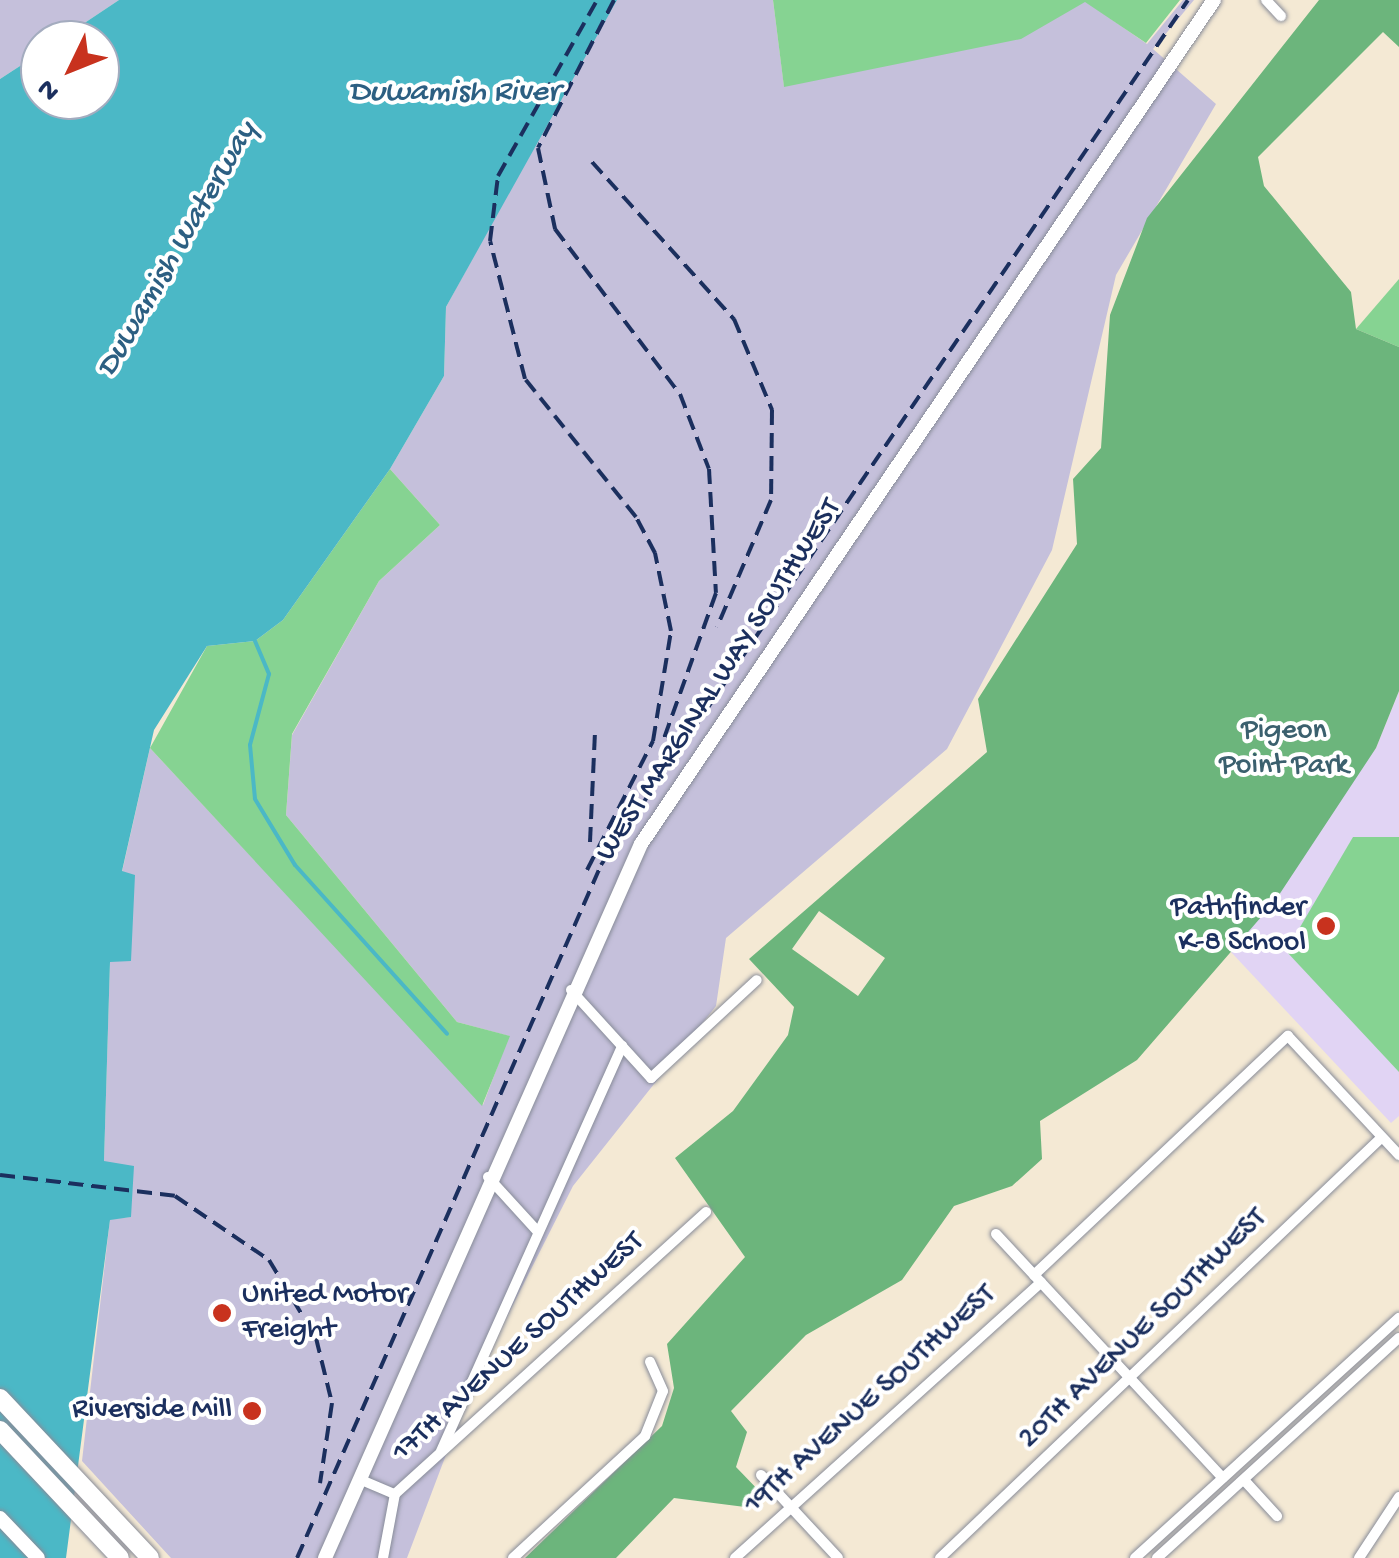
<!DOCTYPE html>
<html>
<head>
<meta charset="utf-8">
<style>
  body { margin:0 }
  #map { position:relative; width:1399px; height:1558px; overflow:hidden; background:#f4e9d4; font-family:"Gochi Hand",sans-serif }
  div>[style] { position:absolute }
  .built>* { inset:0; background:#e1d4f4 }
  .industrial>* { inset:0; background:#c5c0db }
  .green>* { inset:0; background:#86d392 }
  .forest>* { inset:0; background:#6cb57c }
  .water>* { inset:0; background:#4bb8c6 }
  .stream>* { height:4px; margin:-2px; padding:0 2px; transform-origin:2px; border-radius:2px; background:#4bb8c6 }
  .roads { filter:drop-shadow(0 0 2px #888c99) drop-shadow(0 0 2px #888c99) }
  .street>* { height:10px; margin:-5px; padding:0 5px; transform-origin:5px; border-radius:5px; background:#fff }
  .secondary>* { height:14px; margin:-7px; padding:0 7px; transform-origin:7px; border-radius:7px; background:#fff }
  .highway>* { height:18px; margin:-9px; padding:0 9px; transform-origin:9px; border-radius:9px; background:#fff }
  .rail>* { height:4px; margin-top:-2px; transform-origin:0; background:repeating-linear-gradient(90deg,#1b2f5e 0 15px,transparent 0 23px) }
  .dots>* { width:28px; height:28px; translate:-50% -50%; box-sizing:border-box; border:5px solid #fff; border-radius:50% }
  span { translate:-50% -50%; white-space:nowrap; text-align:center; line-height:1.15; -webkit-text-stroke:8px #fff; paint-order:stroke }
  .street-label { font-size:30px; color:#1b2f5e }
  .park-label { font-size:30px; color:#3b606e }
  .poi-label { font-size:30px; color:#1b2f5e }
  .right { translate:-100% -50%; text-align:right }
  .left { translate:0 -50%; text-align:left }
  .water-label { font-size:32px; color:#2c5f82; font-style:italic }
  .north { position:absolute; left:20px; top:20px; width:100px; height:100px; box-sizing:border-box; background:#fff; border:2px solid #a4acbf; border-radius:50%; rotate:227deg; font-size:28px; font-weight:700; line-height:40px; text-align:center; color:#1b2f5e }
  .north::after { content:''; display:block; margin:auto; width:35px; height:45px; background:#c8321e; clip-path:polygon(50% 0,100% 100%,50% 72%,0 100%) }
</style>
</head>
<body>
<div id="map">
  <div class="built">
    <i style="clip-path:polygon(1399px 691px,1399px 1116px,1391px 1123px,1230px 951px,1376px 748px)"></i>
  </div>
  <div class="industrial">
    <i style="clip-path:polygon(0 0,119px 0,59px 40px,40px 40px,40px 53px,0 79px)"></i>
    <i style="clip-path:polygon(563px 0,773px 0,784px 86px,1085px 1px,1147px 44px,1183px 0,1194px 0,1153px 49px,1216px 104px,1116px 275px,1052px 550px,947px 749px,726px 938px,716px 1006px,573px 1186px,472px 1386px,407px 1558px,171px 1558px,82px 1461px,110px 1219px,130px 1217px,104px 1161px,110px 961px,130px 961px,122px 872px,150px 748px,483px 1105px,509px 1036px,457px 1022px,286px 815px,292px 735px,379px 581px,440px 525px,390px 469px,444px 376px,446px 307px,483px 239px)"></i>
  </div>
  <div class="green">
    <i style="clip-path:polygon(773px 0,1180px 0,1146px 43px,1085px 2px,1021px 39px,784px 87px)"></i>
    <i style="clip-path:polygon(1399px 279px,1399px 347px,1356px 329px)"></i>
    <i style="clip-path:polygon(390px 469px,440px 525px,379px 581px,292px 734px,286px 815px,457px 1022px,510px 1036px,482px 1106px,150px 748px,207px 646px,255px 641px,283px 620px)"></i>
    <i style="clip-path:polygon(1353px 837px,1399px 837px,1399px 1072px,1286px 951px)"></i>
  </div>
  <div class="forest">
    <i style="clip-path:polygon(evenodd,1319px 0,1399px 0,1399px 47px,1383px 32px,1258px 157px,1264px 186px,1351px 292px,1356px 329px,1399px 347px,1399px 691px,1376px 748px,1275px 901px,1137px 1060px,1040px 1121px,1042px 1159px,1012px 1186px,954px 1206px,902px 1280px,806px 1335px,731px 1411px,747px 1432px,736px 1467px,765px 1497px,753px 1508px,674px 1498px,616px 1558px,525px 1558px,662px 1426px,674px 1388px,667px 1344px,745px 1257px,675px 1158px,733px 1111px,788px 1035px,794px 1007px,749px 959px,987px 752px,978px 699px,1077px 544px,1073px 479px,1101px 448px,1110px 315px,1147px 218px,1319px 0,819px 911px,885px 958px,858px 996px,792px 949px,819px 911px)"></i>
  </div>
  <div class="water">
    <i style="clip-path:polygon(119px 0,617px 0,446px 307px,444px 376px,390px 469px,283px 620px,255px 641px,207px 646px,154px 730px,122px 871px,135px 875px,131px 961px,110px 962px,104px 1161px,134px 1166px,131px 1217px,110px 1220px,66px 1558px,0 1558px,0 79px,40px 53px,40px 100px,100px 100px,100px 40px,59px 40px)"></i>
  </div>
  <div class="stream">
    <i style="left:255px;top:641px;width:36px;rotate:67deg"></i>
    <i style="left:269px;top:674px;width:73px;rotate:105deg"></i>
    <i style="left:250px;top:745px;width:54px;rotate:84.7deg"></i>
    <i style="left:255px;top:799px;width:77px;rotate:58.8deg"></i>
    <i style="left:295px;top:865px;width:227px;rotate:48deg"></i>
  </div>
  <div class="roads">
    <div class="street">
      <i style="left:1266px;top:0;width:22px;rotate:47deg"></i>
      <i style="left:571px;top:990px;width:119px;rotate:47.7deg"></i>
      <i style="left:651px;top:1078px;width:144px;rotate:-42.8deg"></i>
      <i style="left:488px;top:1177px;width:74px;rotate:47.7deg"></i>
      <i style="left:996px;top:1234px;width:333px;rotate:47.1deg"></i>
      <i style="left:1034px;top:1275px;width:349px;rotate:-43.3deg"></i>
      <i style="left:1288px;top:1036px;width:163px;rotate:47deg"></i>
      <i style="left:441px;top:1451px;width:444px;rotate:-65.9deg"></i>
      <i style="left:761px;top:1475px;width:113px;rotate:47.1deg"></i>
      <i style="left:359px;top:1479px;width:39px;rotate:23deg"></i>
      <i style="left:1244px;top:1480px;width:49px;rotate:47.5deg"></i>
      <i style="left:395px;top:1494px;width:420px;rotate:-42.2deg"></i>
      <i style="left:383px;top:1558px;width:65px;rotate:-79.4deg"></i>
      <i style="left:513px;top:1558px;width:180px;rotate:-42.7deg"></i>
      <i style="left:645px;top:1436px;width:48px;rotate:-68.2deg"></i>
      <i style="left:663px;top:1391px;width:32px;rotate:-114deg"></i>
      <i style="left:735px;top:1558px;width:412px;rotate:-42deg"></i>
      <i style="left:940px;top:1558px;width:610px;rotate:-43.61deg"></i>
      <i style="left:1135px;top:1558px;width:357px;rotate:-42.3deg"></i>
      <i style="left:1157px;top:1558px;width:327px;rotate:-42.3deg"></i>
      <i style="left:1359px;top:1558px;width:73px;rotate:-56.7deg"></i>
    </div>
    <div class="secondary">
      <i style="left:0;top:1518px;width:55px;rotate:46.5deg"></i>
      <i style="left:325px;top:1558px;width:781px;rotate:-66.13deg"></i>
      <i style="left:641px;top:844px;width:1020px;rotate:-55.83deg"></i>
    </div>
    <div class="highway">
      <i style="left:0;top:1398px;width:219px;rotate:46.8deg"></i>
      <i style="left:0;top:1430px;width:175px;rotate:46.8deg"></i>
    </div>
  </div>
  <div class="rail">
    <i style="left:614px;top:0;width:166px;rotate:117.2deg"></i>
    <i style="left:538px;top:148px;width:83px;rotate:78.1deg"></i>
    <i style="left:555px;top:229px;width:207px;rotate:52.9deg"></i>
    <i style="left:680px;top:394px;width:80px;rotate:68.9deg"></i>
    <i style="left:709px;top:469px;width:124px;rotate:86.8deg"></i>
    <i style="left:716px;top:593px;width:157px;rotate:109.7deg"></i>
    <i style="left:592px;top:162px;width:212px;rotate:47.9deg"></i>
    <i style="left:734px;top:319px;width:99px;rotate:67.3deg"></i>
    <i style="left:772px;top:410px;width:90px;rotate:90.6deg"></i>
    <i style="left:771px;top:500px;width:138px;rotate:113deg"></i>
    <i style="left:590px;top:842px;width:109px;rotate:-87.4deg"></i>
    <i style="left:587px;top:870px;width:145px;rotate:-62.9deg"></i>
    <i style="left:653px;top:741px;width:111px;rotate:-80.7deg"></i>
    <i style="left:671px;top:631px;width:80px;rotate:-101.6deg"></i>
    <i style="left:655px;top:553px;width:41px;rotate:-117.8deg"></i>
    <i style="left:636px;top:517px;width:177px;rotate:-128.8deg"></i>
    <i style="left:525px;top:379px;width:142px;rotate:-104.2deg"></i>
    <i style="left:490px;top:241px;width:65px;rotate:-83deg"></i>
    <i style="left:498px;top:176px;width:202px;rotate:-60.6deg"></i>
    <i style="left:0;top:1175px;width:176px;rotate:6.8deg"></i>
    <i style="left:175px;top:1196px;width:114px;rotate:34.2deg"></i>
    <i style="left:269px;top:1260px;width:91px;rotate:58.9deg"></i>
    <i style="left:316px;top:1338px;width:67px;rotate:76.2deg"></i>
    <i style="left:332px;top:1403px;width:81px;rotate:98.5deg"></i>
    <i style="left:297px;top:1558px;width:757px;rotate:-66.31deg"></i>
    <i style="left:601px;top:865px;width:1045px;rotate:-55.84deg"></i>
  </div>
  <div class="dots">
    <i style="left:1326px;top:926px;background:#c8321e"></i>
    <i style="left:222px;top:1313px;background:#c8321e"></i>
    <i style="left:252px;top:1411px;background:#c8321e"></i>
  </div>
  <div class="street-label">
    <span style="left:720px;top:681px;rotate:-57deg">WEST MARGINAL WAY SOUTHWEST</span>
    <span style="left:1144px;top:1330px;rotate:-44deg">20TH AVENUE SOUTHWEST</span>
    <span style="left:519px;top:1348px;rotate:-42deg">17TH AVENUE SOUTHWEST</span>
    <span style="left:871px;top:1401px;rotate:-42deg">19TH AVENUE SOUTHWEST</span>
  </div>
  <div class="park-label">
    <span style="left:1284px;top:749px">Pigeon<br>Point Park</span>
  </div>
  <div class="poi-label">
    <span class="right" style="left:1306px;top:926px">Pathfinder<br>K-8 School</span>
    <span class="left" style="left:242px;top:1313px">United Motor<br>Freight</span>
    <span class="right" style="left:232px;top:1411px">Riverside Mill</span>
  </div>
  <div class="water-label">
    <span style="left:454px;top:93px">Duwamish River</span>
    <span style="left:178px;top:250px;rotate:-60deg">Duwamish Waterway</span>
  </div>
  <div class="north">N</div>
</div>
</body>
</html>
